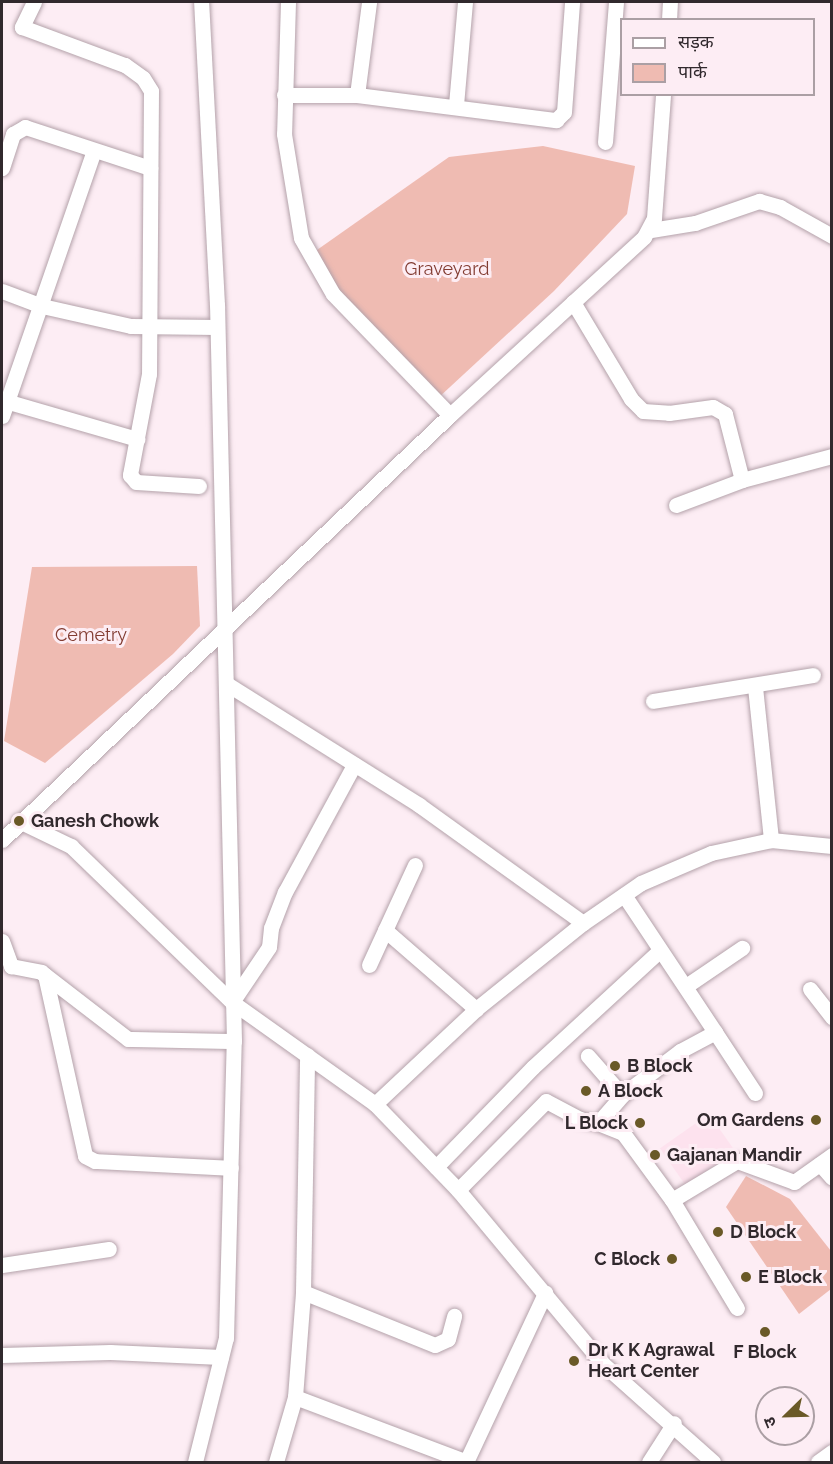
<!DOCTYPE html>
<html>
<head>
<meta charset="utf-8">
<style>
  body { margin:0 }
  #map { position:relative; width:833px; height:1464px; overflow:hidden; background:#fdedf4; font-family:Raleway,"Noto Sans Devanagari",sans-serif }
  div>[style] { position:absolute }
  .built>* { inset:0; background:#fde2ee; transform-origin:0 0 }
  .green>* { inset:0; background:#efbbb2 }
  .roads { filter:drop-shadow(0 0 2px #b4a2aa) drop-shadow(0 0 2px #b4a2aa) }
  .minor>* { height:15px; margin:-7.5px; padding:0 7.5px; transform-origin:7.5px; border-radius:7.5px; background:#fff }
  .dots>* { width:16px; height:16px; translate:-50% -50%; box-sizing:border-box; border:3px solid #fdedf4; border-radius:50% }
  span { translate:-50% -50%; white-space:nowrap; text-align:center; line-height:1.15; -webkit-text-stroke:6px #fdedf4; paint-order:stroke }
  .park-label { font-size:18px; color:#833c32 }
  .poi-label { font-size:18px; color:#31292d; font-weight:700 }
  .left { translate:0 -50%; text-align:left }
  .right { translate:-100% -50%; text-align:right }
  .frame { position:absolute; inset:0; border:3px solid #31292d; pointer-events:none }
  .legend { position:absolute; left:620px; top:18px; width:195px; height:78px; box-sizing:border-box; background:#fdedf4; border:2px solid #ab9fa4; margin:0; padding:8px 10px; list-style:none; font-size:18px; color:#31292d }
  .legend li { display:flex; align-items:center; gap:12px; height:30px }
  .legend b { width:30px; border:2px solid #ab9fa4 }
  .north { position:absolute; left:755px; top:1386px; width:60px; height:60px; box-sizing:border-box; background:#fdedf4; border:2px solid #ab9fa4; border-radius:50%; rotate:247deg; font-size:16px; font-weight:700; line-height:24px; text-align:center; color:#31292d }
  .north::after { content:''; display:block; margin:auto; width:21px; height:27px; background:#6a5927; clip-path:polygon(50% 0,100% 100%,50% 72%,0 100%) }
</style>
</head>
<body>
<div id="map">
  <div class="built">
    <i style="left:709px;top:1114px;width:45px;height:60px;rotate:55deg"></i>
  </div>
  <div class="green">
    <i style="clip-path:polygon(543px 146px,635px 166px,627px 214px,554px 291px,437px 399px,307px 257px,449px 157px)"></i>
    <i style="clip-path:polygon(197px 566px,200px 626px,173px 654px,45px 763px,4px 741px,32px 567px)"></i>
    <i style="clip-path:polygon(746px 1176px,790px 1199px,831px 1251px,831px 1289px,799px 1314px,726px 1207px)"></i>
  </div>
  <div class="roads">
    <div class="minor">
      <i style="left:34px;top:2px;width:28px;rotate:116deg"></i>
      <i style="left:22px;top:27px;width:110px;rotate:20.3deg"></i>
      <i style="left:125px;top:65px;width:22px;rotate:36deg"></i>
      <i style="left:143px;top:78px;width:15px;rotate:58deg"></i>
      <i style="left:151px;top:91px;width:283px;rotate:90.4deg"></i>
      <i style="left:149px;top:374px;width:103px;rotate:100.7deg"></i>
      <i style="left:130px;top:475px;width:9px;rotate:49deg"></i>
      <i style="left:136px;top:482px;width:63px;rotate:3.6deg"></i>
      <i style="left:288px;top:2px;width:132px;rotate:91.7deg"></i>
      <i style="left:284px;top:134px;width:105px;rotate:80.7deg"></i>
      <i style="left:301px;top:238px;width:64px;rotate:60.3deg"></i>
      <i style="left:333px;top:294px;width:168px;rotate:46deg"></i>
      <i style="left:669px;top:20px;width:18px;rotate:-87deg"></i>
      <i style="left:284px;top:95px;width:73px"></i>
      <i style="left:357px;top:95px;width:201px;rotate:7.2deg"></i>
      <i style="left:556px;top:120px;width:11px;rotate:-45deg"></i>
      <i style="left:564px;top:112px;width:110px;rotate:-85.8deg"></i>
      <i style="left:357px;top:95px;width:94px;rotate:-82.6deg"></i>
      <i style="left:456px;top:105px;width:103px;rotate:-85deg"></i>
      <i style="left:605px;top:142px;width:140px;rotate:-85.5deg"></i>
      <i style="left:2px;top:168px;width:36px;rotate:-72deg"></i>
      <i style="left:13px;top:134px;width:14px;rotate:-30deg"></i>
      <i style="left:25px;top:127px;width:132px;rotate:18.2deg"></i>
      <i style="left:651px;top:230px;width:45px;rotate:-9deg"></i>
      <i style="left:695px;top:223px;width:68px;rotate:-19deg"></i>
      <i style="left:759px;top:201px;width:22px;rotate:16deg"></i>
      <i style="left:780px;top:207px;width:60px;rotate:29.1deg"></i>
      <i style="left:2px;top:291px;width:43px;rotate:20.6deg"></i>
      <i style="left:42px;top:306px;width:91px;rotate:12.7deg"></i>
      <i style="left:131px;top:326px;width:86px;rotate:0.7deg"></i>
      <i style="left:573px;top:302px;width:113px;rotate:59.1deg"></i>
      <i style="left:631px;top:399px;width:17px;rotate:45deg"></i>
      <i style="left:643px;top:411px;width:26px;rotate:4deg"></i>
      <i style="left:669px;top:413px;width:44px;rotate:-7.8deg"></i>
      <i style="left:713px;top:407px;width:14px;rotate:30deg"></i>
      <i style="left:725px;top:414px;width:68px;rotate:75.6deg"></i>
      <i style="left:2px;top:400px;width:141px;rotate:16.1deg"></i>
      <i style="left:2px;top:416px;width:281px;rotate:-70.9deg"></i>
      <i style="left:676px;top:505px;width:71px;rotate:-20.7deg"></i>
      <i style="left:742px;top:480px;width:93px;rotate:-14.9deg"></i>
      <i style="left:227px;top:684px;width:227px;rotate:32.2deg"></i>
      <i style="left:419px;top:805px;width:202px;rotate:35.7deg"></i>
      <i style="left:755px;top:687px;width:154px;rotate:84deg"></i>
      <i style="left:653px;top:701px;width:162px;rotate:-9.2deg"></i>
      <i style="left:19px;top:821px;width:58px;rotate:25.7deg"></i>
      <i style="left:71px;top:846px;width:224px;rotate:44.1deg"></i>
      <i style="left:232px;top:1002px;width:176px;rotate:35.5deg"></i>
      <i style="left:375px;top:1104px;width:120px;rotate:46deg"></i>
      <i style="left:458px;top:1190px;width:225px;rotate:50.2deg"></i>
      <i style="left:602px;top:1363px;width:149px;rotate:41.7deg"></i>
      <i style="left:2px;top:840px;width:618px;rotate:-43.49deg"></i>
      <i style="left:450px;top:415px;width:263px;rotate:-42.5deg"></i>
      <i style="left:644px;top:237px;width:21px;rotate:-62deg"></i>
      <i style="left:654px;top:218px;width:124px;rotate:-85.8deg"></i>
      <i style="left:624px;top:895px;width:164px;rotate:56.4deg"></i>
      <i style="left:385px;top:930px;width:121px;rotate:41deg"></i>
      <i style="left:2px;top:941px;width:27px;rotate:70deg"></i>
      <i style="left:11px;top:966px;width:31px;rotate:11deg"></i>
      <i style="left:41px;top:972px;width:110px;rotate:37.6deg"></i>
      <i style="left:128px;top:1039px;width:106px;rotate:1.1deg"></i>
      <i style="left:369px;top:965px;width:110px;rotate:-65.3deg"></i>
      <i style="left:45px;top:975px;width:185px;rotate:77.5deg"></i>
      <i style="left:85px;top:1156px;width:11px;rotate:27deg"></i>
      <i style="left:95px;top:1161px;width:136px;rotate:2.9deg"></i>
      <i style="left:686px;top:986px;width:68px;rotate:-34.2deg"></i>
      <i style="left:810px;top:989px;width:36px;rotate:52deg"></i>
      <i style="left:232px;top:1002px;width:66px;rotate:-56.1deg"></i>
      <i style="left:269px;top:947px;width:19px;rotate:-84deg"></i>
      <i style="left:271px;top:928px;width:39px;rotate:-69deg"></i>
      <i style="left:285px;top:892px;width:145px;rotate:-61.5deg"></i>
      <i style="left:622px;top:1095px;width:73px;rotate:-37.2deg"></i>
      <i style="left:680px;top:1051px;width:40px;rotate:-28deg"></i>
      <i style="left:715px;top:1032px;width:73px;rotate:56.7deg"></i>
      <i style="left:375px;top:1104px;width:139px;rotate:-43.2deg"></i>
      <i style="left:476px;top:1009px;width:137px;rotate:-38.8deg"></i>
      <i style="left:583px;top:923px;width:70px;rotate:-34.6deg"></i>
      <i style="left:641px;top:883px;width:76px;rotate:-23.2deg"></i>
      <i style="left:711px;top:853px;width:61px;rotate:-12.2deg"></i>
      <i style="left:771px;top:840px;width:61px;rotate:5.6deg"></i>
      <i style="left:598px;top:1123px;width:27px;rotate:22deg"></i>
      <i style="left:623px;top:1133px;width:83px;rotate:53.8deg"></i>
      <i style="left:672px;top:1200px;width:126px;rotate:59deg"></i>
      <i style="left:820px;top:1164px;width:18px;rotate:49deg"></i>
      <i style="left:436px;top:1167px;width:139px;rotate:-45.9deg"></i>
      <i style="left:533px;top:1067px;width:171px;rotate:-42.6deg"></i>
      <i style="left:458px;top:1190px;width:125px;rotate:-45.3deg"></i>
      <i style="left:546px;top:1101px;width:38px;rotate:28deg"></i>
      <i style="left:580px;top:1119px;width:18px;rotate:13deg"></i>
      <i style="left:598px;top:1123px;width:37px;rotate:-49deg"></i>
      <i style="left:622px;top:1095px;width:52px;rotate:-131.1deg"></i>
      <i style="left:672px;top:1200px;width:76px;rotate:-31deg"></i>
      <i style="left:737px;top:1161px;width:61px;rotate:20.2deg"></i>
      <i style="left:794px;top:1182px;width:47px;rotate:-35.4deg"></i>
      <i style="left:2px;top:1265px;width:108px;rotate:-8.5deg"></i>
      <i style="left:303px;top:1292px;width:142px;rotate:21.9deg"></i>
      <i style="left:435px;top:1345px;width:14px;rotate:-25deg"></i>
      <i style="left:448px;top:1339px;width:24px;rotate:-75deg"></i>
      <i style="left:2px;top:1355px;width:108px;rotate:-1.6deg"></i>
      <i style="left:110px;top:1352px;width:111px;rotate:2.6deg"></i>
      <i style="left:295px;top:1397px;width:184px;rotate:20.7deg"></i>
      <i style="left:195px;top:1462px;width:128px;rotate:-76deg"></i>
      <i style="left:226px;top:1338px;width:297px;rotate:-88.5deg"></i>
      <i style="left:234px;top:1041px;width:736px;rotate:-91.32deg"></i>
      <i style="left:217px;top:305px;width:303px;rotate:-93deg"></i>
      <i style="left:276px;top:1462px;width:68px;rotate:-73.7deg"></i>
      <i style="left:295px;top:1397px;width:105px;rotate:-85.6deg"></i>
      <i style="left:303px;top:1292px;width:237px;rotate:-89deg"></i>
      <i style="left:466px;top:1462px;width:187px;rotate:-64.9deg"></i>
      <i style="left:649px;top:1462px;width:46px;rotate:-57.3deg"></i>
      <i style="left:818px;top:1462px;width:17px;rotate:-36deg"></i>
    </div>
  </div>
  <div class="dots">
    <i style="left:19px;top:821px;background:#6a5927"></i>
    <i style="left:615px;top:1066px;background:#6a5927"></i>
    <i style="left:586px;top:1091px;background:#6a5927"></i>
    <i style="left:816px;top:1120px;background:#6a5927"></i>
    <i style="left:640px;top:1123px;background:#6a5927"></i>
    <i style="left:655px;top:1155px;background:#6a5927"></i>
    <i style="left:718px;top:1232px;background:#6a5927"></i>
    <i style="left:672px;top:1259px;background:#6a5927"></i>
    <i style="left:746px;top:1277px;background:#6a5927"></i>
    <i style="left:765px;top:1332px;background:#6a5927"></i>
    <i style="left:574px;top:1361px;background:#6a5927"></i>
  </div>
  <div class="park-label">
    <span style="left:447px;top:269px">Graveyard</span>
    <span style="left:91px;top:635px">Cemetry</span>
  </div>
  <div class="poi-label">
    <span class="left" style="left:31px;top:821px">Ganesh Chowk</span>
    <span class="left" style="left:627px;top:1066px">B Block</span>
    <span class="left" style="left:598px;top:1091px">A Block</span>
    <span class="right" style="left:804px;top:1120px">Om Gardens</span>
    <span class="right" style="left:628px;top:1123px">L Block</span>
    <span class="left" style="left:667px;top:1155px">Gajanan Mandir</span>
    <span class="left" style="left:730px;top:1232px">D Block</span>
    <span class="right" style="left:660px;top:1259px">C Block</span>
    <span class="left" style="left:758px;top:1277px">E Block</span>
    <span class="left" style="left:588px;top:1361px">Dr K K Agrawal<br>Heart Center</span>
    <span style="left:765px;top:1352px">F Block</span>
  </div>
  <div class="frame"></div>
  <ul class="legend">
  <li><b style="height:8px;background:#fff"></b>सड़क</li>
  <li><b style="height:16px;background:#efbbb2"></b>पार्क</li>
  </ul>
  <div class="north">उ</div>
</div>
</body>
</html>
